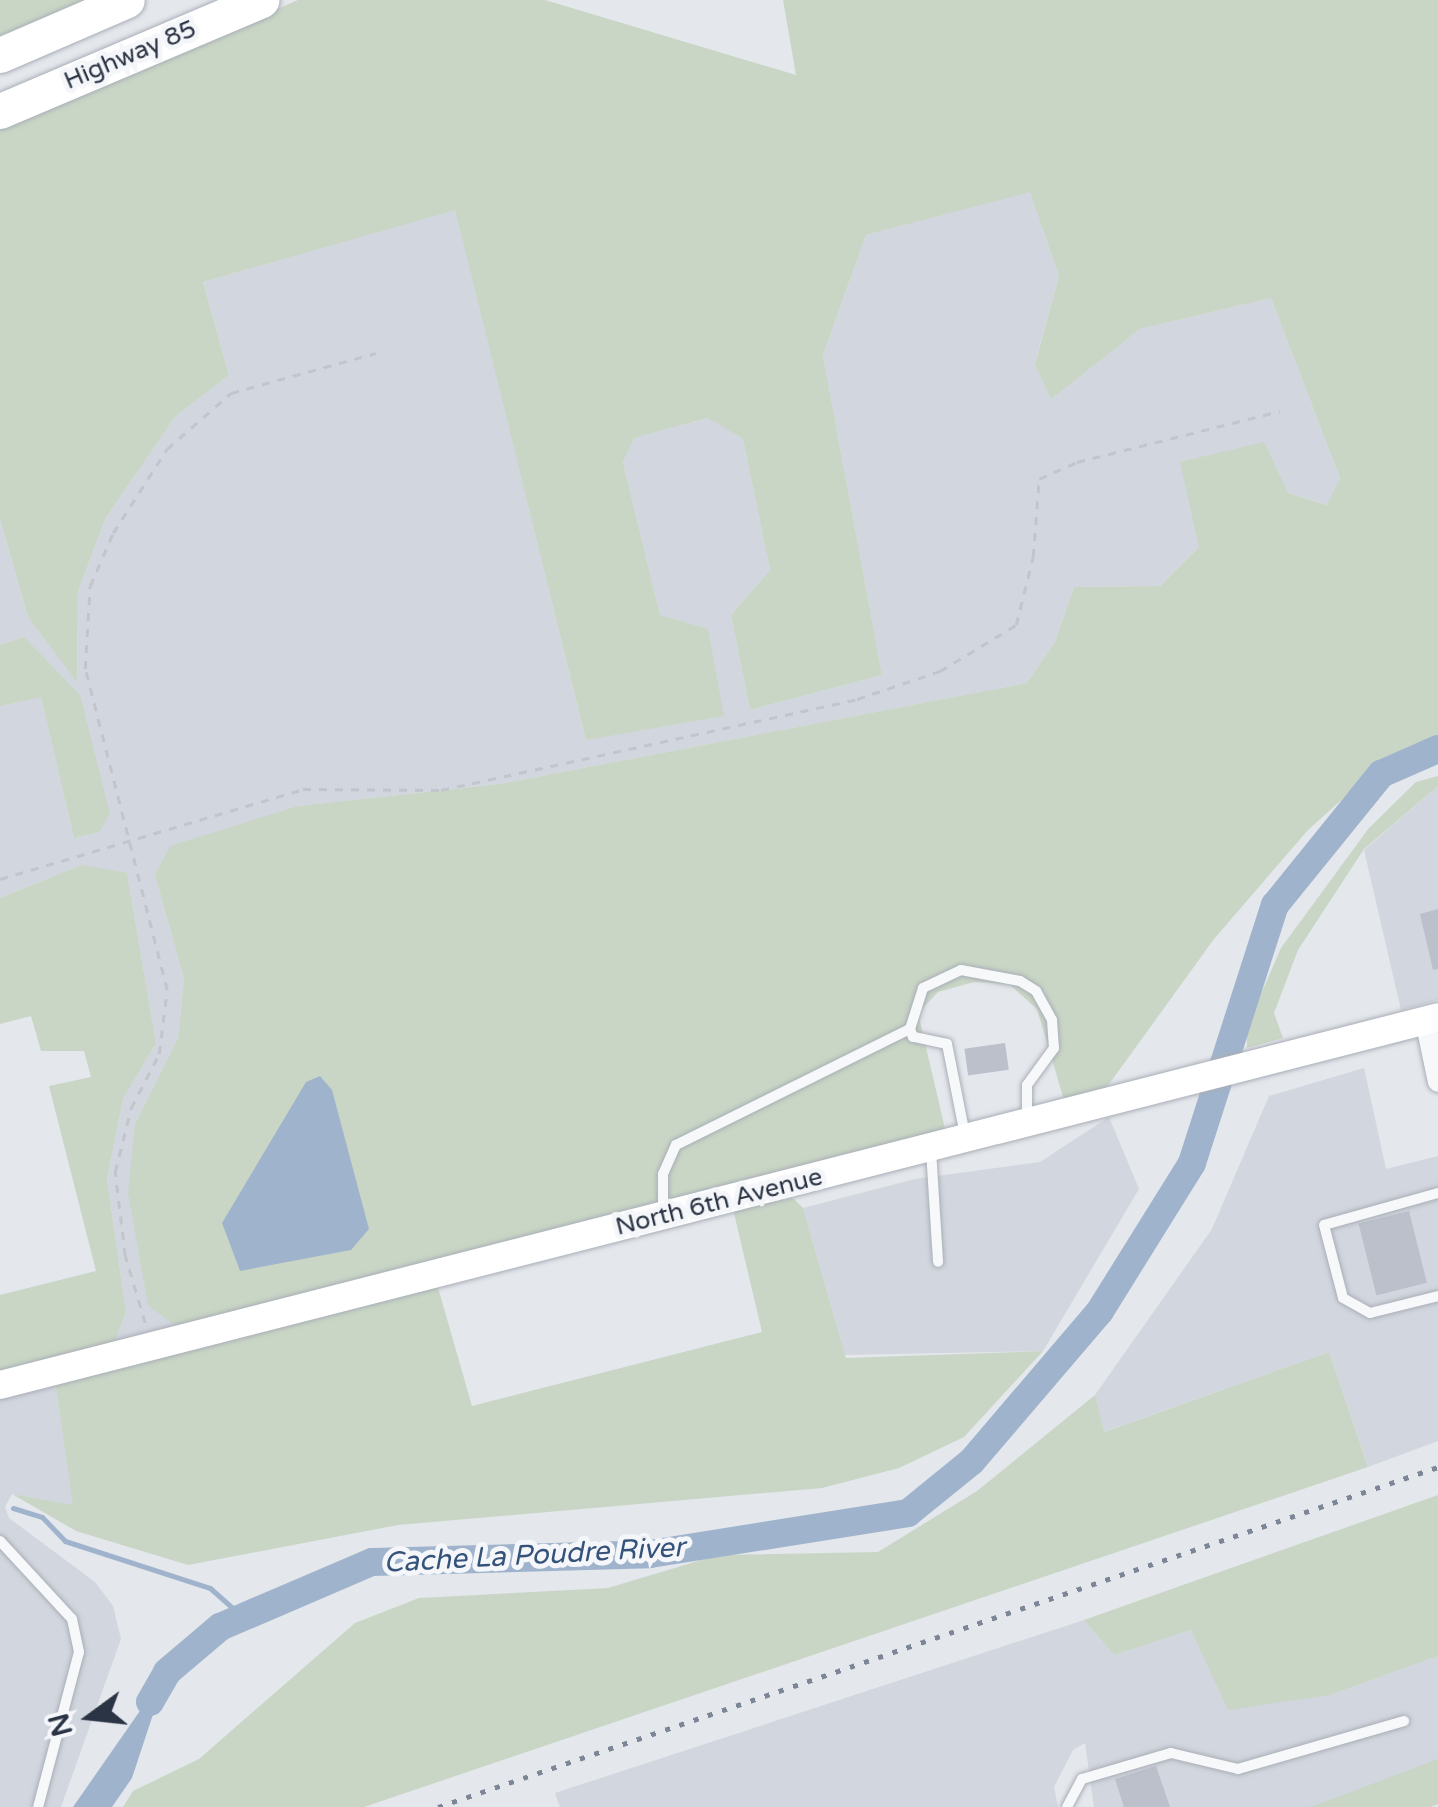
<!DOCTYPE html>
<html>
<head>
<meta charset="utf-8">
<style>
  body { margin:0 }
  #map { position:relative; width:1438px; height:1807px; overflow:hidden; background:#e4e7ec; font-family:"Varela Round",sans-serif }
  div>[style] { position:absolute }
  .built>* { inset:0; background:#d2d6de }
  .green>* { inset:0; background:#c9d6c5 }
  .water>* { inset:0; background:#9fb4cc }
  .stream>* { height:5px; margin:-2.5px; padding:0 2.5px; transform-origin:2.5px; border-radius:2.5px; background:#9fb4cc }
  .river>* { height:28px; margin:-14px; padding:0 14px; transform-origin:14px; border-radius:14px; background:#9fb4cc }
  .building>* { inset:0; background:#bbc0ca; transform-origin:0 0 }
  .path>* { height:2.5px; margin-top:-1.25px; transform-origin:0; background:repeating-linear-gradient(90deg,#c2c5cb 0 8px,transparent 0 16px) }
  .roads { filter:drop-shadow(0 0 2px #a9aeb7) drop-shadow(0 0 2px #a9aeb7) }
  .lane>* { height:10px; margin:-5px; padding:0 5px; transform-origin:5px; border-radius:5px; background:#f7f8fa }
  .street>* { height:20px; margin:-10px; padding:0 10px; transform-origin:10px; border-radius:10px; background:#f7f8fa }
  .secondary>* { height:28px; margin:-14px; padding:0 14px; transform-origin:14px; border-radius:14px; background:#fff }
  .highway>* { height:35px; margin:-17.5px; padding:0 17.5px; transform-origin:17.5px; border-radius:17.5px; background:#fff }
  .rail>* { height:5px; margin-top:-2.5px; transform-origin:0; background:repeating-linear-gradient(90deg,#7d8696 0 5px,transparent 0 15px) }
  span { translate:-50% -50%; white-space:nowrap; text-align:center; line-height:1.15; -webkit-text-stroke:10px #f4f6f9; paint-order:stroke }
  .street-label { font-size:25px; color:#2b3445 }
  .water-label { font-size:28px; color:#34527a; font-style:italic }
  .north { position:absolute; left:40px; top:1667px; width:100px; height:100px; -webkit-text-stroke:8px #f4f6f9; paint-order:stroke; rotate:255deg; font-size:28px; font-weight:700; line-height:40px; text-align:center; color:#2b3445 }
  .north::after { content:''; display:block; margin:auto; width:35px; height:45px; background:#2b3445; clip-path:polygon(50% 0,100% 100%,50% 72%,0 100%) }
</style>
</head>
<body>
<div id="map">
  <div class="built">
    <i style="clip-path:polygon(1030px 191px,1059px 276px,1035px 363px,1051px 398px,1140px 329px,1271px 298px,1340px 478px,1328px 505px,1288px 493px,1199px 547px,1160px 586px,1074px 587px,1055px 642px,1027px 683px,500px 784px,298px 806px,155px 875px,184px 979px,178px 1038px,135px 1124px,178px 1328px,114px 1344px,126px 1312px,107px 1179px,123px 1099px,156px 1043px,128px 879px,81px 865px,0 898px,0 706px,41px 696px,74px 838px,99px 832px,24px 637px,0 645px,0 519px,28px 617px,77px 681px,78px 592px,105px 519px,175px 417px,229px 375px,203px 282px,455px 209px,586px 740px,660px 615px,623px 462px,633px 438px,709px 418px,743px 439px,770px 570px,731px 615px,750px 710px,882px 675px,823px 355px,866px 235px)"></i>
    <i style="clip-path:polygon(1438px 786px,1438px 1000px,1401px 1010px,1364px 850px)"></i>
    <i style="clip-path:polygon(1364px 1068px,1386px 1169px,1438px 1156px,1438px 1441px,1368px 1467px,1329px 1352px,1103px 1432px,1095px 1395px,1212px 1229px,1269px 1096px)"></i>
    <i style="clip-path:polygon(1109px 1117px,1139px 1189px,1043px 1351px,845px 1355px,803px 1208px,915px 1179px,1040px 1162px)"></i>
    <i style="clip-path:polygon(55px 1381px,74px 1506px,12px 1494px,5px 1507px,9px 1518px,95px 1582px,113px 1606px,121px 1639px,61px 1807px,0 1807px,0 1395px)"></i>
    <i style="clip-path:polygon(1084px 1620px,1114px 1655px,1191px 1630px,1330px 1695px,1438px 1656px,1438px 1762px,1323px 1807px,1094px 1807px,1085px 1743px,1073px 1750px,1054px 1787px,1058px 1807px,560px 1807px,555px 1793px)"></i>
  </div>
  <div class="green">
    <i style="clip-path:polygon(0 0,87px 0,0 36px)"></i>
    <i style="clip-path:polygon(298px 0,545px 0,796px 75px,783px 0,1438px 0,1438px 740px,1377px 768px,1308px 830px,1214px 939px,1107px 1087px,1064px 1100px,1037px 1009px,1009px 984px,974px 982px,938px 992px,918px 1013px,946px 1133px,178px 1328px,148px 1305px,128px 1193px,135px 1124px,178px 1038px,184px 979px,155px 875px,170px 846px,298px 806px,500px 784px,1027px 683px,1055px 642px,1074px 587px,1160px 586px,1199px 547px,1180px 462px,1264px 442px,1288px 493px,1327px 505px,1340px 478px,1271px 298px,1140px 329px,1051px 399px,1035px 364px,1059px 276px,1030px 192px,866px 235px,823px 355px,882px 675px,750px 710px,731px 615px,770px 570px,743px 439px,708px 418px,634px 438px,623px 462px,660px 615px,708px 629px,724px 716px,586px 740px,455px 210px,203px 282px,229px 375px,175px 417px,105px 519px,78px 592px,77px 682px,28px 617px,0 519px,0 128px)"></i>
    <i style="clip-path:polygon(24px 637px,80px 695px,110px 814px,99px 832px,74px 838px,41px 697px,0 706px,0 645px)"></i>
    <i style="clip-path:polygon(1438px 776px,1438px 786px,1364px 849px,1298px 950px,1274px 1013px,1283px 1038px,1247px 1048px,1247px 1026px,1281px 948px,1369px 828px,1416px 782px)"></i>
    <i style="clip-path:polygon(81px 865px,127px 873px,156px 1043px,123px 1099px,107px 1179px,126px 1312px,114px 1344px,0 1374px,0 1295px,96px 1271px,49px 1086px,91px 1077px,84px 1051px,41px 1051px,31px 1016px,0 1024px,0 898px)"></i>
    <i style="clip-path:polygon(793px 1198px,803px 1208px,846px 1358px,1043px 1351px,964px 1437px,899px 1468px,822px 1488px,398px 1525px,188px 1565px,76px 1531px,12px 1494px,73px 1505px,55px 1381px,437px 1284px,472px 1406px,762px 1332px,733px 1209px)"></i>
    <i style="clip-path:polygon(1329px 1352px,1368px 1467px,364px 1807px,123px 1807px,133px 1791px,199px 1759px,355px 1623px,419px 1598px,608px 1588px,718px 1555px,878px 1552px,977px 1491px,1095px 1395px,1104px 1432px)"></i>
    <i style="clip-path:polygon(1438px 1495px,1438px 1656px,1330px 1695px,1228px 1710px,1191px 1630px,1114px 1655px,1084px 1620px)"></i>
    <i style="clip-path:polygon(1438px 1759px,1438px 1804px,1431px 1807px,1311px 1807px)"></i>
  </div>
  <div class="water">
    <i style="clip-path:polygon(320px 1076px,332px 1090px,369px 1229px,351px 1250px,240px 1271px,222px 1223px,306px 1082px)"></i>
    <i style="clip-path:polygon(167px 1672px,132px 1778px,112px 1807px,73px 1807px)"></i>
  </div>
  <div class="stream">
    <i style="left:13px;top:1508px;width:30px;rotate:17deg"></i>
    <i style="left:42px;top:1517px;width:33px;rotate:46deg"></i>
    <i style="left:65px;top:1541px;width:152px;rotate:18deg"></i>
    <i style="left:210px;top:1588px;width:45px;rotate:41.4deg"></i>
  </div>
  <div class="river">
    <i style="left:150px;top:1702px;width:34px;rotate:-60deg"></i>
    <i style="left:167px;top:1672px;width:70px;rotate:-40.3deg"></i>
    <i style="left:220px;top:1627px;width:165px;rotate:-23.2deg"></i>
    <i style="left:372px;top:1562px;width:278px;rotate:-1.6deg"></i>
    <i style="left:650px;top:1554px;width:261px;rotate:-9deg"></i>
    <i style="left:908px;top:1513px;width:82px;rotate:-39.1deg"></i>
    <i style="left:972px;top:1461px;width:197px;rotate:-49.5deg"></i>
    <i style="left:1100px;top:1311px;width:174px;rotate:-58.1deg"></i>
    <i style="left:1192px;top:1163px;width:271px;rotate:-72.2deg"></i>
    <i style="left:1275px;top:905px;width:169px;rotate:-51deg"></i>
    <i style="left:1381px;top:774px;width:62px;rotate:-23.7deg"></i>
  </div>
  <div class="building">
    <i style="clip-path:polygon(1438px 909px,1438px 969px,1433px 970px,1420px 914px)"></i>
    <i style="left:1005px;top:1043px;width:27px;height:41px;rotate:82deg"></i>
    <i style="left:1409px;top:1211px;width:74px;height:52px;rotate:76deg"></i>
    <i style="clip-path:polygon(1156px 1766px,1170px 1807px,1124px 1807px,1115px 1779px)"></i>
  </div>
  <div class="path">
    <i style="left:0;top:879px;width:316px;rotate:-16.5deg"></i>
    <i style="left:303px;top:789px;width:138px;rotate:0.4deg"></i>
    <i style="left:441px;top:790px;width:426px;rotate:-12.3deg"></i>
    <i style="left:857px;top:699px;width:88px;rotate:-18.6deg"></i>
    <i style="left:940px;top:671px;width:89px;rotate:-31.2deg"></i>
    <i style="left:1016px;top:625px;width:70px;rotate:-76deg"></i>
    <i style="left:1033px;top:557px;width:78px;rotate:-85.6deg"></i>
    <i style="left:1039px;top:479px;width:42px;rotate:-24.1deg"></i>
    <i style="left:1077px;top:462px;width:209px;rotate:-14.1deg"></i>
    <i style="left:145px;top:1323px;width:70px;rotate:-106.6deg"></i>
    <i style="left:125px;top:1256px;width:85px;rotate:-96.8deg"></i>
    <i style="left:115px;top:1172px;width:66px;rotate:-76deg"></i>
    <i style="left:131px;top:1108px;width:61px;rotate:-62.6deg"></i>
    <i style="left:159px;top:1054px;width:64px;rotate:-82.9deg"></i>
    <i style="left:167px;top:990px;width:331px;rotate:-104.3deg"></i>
    <i style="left:85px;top:669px;width:83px;rotate:-86.6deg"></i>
    <i style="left:90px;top:586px;width:58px;rotate:-66.5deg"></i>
    <i style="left:113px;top:533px;width:100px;rotate:-57.3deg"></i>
    <i style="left:167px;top:449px;width:85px;rotate:-41.2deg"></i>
    <i style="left:231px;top:393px;width:150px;rotate:-15.4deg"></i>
  </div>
  <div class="roads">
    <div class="lane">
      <i style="left:965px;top:1135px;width:93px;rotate:-101.2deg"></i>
      <i style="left:947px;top:1044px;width:35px;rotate:-168deg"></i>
      <i style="left:913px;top:1037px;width:9px;rotate:-111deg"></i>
      <i style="left:910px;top:1029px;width:43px;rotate:-72.4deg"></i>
      <i style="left:923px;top:988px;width:42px;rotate:-25.3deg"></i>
      <i style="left:961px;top:970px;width:60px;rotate:10.6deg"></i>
      <i style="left:1020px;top:981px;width:19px;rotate:32deg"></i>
      <i style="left:1036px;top:991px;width:33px;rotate:61deg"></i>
      <i style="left:1052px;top:1020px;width:28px;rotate:86deg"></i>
      <i style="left:1054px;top:1048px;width:46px;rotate:126.1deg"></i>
      <i style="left:1027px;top:1085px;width:34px;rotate:90deg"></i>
      <i style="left:931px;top:1150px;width:112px;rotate:86.4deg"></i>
      <i style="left:1438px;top:1193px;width:118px;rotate:164.3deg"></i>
      <i style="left:1324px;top:1225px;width:75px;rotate:75.4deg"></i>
      <i style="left:1343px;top:1298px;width:31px;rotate:29deg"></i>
      <i style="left:1370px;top:1313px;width:70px;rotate:-14deg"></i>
      <i style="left:663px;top:1215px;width:41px;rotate:-90deg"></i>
      <i style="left:663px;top:1174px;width:32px;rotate:-66deg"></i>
      <i style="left:676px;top:1145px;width:261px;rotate:-26.4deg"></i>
      <i style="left:0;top:1541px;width:106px;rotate:47.3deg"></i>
      <i style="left:72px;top:1619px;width:34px;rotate:78deg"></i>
      <i style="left:79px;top:1652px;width:160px;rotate:104.8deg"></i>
      <i style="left:1067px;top:1807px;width:32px;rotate:-62deg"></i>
      <i style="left:1082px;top:1779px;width:93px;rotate:-16.3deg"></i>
      <i style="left:1171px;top:1753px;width:69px;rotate:13.4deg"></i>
      <i style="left:1238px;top:1769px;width:173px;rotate:-16.1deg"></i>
    </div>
    <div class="street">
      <i style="left:1425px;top:1020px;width:63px;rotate:78.2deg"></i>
    </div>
    <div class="secondary">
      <i style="left:0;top:1385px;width:1484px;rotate:-14.35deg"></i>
    </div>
    <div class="highway">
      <i style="left:0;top:55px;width:138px;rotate:-23.4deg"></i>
      <i style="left:0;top:111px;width:284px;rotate:-23deg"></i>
    </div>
  </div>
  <div class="rail">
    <i style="left:438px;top:1807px;width:1056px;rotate:-18.78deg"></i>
  </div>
  <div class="street-label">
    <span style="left:130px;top:55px;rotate:-23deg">Highway 85</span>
    <span style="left:719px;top:1202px;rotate:-14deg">North 6th Avenue</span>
  </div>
  <div class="water-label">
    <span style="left:534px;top:1555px;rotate:-3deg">Cache La Poudre River</span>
  </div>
  <div class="north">N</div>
</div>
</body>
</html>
